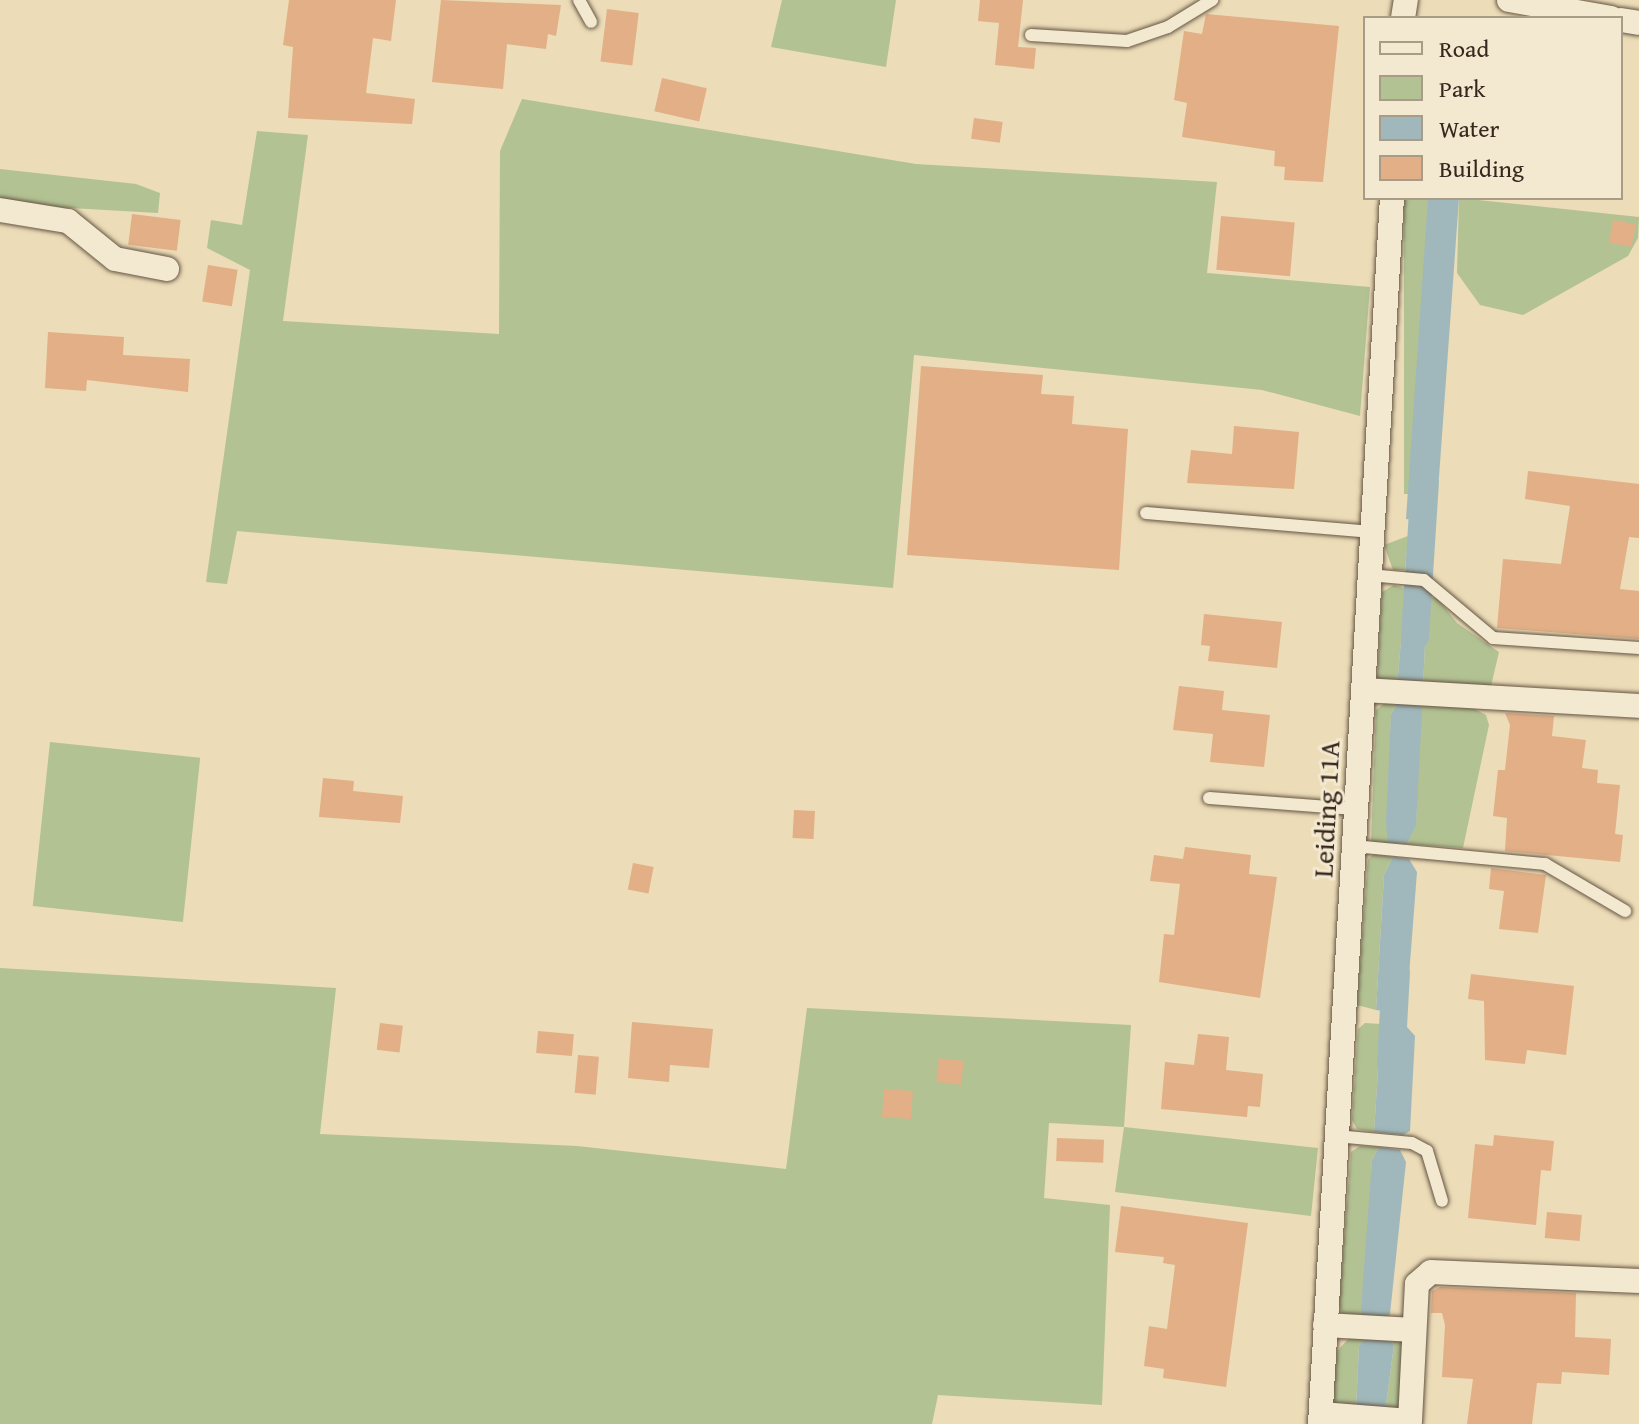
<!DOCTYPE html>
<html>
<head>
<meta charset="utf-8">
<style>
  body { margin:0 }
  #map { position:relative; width:1639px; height:1424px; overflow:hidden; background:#ecdcb7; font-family:"Gentium Book Plus",serif }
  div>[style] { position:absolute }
  .green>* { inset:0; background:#b3c292; transform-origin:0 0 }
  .water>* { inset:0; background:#a0b8bb }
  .canal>* { height:28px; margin:-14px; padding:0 14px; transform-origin:14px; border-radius:14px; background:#a0b8bb }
  .building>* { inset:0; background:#e2af87; transform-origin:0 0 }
  .roads { filter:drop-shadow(0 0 2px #645544) drop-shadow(0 0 2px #645544) }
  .service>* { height:12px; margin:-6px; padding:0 6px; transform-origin:6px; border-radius:6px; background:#f3e8d0 }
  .minor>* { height:24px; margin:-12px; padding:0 12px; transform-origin:12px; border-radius:12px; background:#f3e8d0 }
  span { translate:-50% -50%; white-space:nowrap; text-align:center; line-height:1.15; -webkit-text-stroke:6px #f3e8d0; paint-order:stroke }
  .street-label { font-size:28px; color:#37281d }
  .legend { position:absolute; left:1363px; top:16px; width:260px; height:184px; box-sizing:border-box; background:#f3e8d0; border:2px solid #a89b88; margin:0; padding:10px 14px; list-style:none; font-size:24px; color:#37281d }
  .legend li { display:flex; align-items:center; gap:16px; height:40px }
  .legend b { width:40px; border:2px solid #a89b88 }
</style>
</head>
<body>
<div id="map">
  <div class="green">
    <i style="clip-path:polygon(782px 0,896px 0,886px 67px,771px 47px)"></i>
    <i style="clip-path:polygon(522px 99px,916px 164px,1217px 182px,1207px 273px,1370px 287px,1360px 416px,1262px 390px,914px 355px,893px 588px,237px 531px,227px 584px,206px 582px,250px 270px,207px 248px,211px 220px,242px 225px,257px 131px,308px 135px,283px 321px,499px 334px,500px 151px)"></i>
    <i style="clip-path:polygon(0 169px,136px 184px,160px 193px,158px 213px,0 204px)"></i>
    <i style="left:1404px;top:198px;width:24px;height:296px"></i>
    <i style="clip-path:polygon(1459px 198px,1639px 217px,1638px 238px,1628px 256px,1523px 315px,1480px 305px,1457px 273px)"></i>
    <i style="clip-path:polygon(1408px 536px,1405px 570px,1393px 570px,1384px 545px)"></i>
    <i style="clip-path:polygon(1394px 585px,1438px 599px,1457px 623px,1499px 652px,1491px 686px,1423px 688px,1427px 599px,1405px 596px,1397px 686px,1377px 683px,1382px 592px)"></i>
    <i style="clip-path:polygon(1388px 700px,1400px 700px,1391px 714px,1388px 843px,1371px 843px,1376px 710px)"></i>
    <i style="clip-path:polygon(1420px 703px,1471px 707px,1486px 715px,1489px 725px,1463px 848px,1407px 844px,1416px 824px)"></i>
    <i style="left:50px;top:742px;width:151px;height:165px;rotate:6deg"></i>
    <i style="clip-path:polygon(1374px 854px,1393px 857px,1384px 875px,1376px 1010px,1357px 1005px,1368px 859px)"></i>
    <i style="clip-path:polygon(0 968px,336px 988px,320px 1134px,577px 1146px,786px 1169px,807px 1008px,1131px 1025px,1124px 1127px,1318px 1148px,1311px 1216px,1115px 1192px,1124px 1127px,1049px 1123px,1044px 1198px,1110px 1205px,1102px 1405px,938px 1395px,932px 1424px,0 1424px)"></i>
    <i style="clip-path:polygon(1365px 1023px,1381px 1024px,1374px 1132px,1357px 1129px,1352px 1120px,1358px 1029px)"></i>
    <i style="clip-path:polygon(1360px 1146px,1379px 1147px,1372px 1160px,1364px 1320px,1344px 1316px,1339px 1305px,1351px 1152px)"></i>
    <i style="clip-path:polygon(1353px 1334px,1368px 1335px,1359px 1346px,1356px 1409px,1336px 1405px,1333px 1397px,1337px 1351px)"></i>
    <i style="clip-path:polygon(1386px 1336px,1402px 1337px,1401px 1408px,1385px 1412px,1394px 1345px)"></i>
  </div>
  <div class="water">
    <i style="clip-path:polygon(1428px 198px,1459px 198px,1439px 477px,1430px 522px,1406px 519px)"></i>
    <i style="clip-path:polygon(1405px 596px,1427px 599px,1423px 688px,1397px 686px)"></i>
    <i style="clip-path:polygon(1400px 700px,1420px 703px,1422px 713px,1416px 825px,1407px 844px,1388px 843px,1386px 822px,1391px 714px)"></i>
    <i style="clip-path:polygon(1393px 857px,1409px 859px,1417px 872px,1406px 1014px,1376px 1010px,1384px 875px)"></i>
    <i style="clip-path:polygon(1381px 1024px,1407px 1027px,1415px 1036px,1410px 1131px,1403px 1135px,1374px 1132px)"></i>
    <i style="clip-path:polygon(1379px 1147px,1400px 1150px,1406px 1162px,1390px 1314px,1384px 1322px,1364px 1320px,1361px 1309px,1372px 1160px)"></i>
    <i style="clip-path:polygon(1368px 1335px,1386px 1336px,1394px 1345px,1385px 1412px,1356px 1409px,1359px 1346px)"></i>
  </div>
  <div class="canal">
    <i style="left:1415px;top:636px;width:154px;rotate:-86.3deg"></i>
    <i style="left:1391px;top:1064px;width:91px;rotate:-86.9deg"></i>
  </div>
  <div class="building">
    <i style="clip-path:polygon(289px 0,396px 0,391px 41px,373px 38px,366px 93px,415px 99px,412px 124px,288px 118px,293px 47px,283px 45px)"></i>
    <i style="clip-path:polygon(441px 0,561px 5px,556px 36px,548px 34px,546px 49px,507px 44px,503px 89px,432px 82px)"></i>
    <i style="clip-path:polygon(980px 0,1023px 0,1018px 47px,1036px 48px,1034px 69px,995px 65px,999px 23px,978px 21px)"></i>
    <i style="left:607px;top:9px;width:32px;height:53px;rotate:7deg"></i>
    <i style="clip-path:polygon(1206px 14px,1339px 26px,1323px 182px,1284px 180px,1285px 167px,1274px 166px,1275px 151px,1182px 137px,1187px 103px,1174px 100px,1184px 31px,1202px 34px)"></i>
    <i style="left:662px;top:78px;width:46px;height:34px;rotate:13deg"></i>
    <i style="left:974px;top:118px;width:29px;height:21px;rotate:8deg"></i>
    <i style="left:132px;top:214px;width:49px;height:31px;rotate:7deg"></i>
    <i style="left:1221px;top:216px;width:74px;height:54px;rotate:5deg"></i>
    <i style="left:1613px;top:220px;width:23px;height:23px;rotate:10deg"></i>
    <i style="left:208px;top:265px;width:30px;height:37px;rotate:9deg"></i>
    <i style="clip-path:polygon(48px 332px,124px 337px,123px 355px,190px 359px,188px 392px,87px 380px,86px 391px,45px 388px)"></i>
    <i style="clip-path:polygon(921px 366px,1043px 375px,1041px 394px,1074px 396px,1072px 424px,1128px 429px,1119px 570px,907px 555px)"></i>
    <i style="clip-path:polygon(1234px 426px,1299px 432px,1294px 489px,1187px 483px,1191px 450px,1232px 454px)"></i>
    <i style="clip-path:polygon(1528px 471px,1639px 484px,1639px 538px,1629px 537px,1620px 589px,1639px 591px,1639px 639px,1497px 628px,1503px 559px,1561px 564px,1570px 506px,1525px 499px)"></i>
    <i style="clip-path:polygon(1204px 614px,1282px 622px,1277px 668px,1208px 661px,1210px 646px,1201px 645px)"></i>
    <i style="clip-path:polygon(1179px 686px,1224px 691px,1222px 710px,1270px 715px,1264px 767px,1210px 762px,1213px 734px,1173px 730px)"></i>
    <i style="clip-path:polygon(1505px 713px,1554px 716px,1552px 736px,1586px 740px,1582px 768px,1598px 770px,1597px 783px,1620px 785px,1615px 834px,1623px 835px,1620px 862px,1505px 851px,1507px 818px,1493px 816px,1498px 770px,1505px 770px,1510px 725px)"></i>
    <i style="clip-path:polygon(323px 778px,354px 781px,353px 791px,403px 796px,400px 823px,319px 817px)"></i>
    <i style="left:794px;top:810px;width:21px;height:28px;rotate:3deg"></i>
    <i style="clip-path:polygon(1185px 847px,1251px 855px,1249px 874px,1277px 877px,1260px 998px,1159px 982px,1164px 934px,1174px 935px,1180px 884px,1150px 881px,1154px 855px,1183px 859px)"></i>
    <i style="left:633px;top:863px;width:21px;height:27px;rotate:11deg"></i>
    <i style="clip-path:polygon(1491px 868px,1546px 875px,1538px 933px,1499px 929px,1504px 891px,1489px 889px)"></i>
    <i style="clip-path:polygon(1471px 974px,1574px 986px,1566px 1055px,1527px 1050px,1525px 1064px,1485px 1060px,1484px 1001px,1468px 999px)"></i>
    <i style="clip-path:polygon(632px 1022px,713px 1029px,709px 1068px,670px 1065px,669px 1082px,628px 1078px)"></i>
    <i style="left:380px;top:1023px;width:23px;height:27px;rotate:7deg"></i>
    <i style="left:538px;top:1031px;width:36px;height:22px;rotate:5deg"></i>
    <i style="clip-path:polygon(1198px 1034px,1229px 1037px,1226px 1070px,1263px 1074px,1260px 1107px,1248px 1106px,1247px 1117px,1161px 1109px,1165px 1062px,1194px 1065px)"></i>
    <i style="left:578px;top:1055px;width:21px;height:38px;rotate:5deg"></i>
    <i style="left:939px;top:1058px;width:25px;height:24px;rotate:7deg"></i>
    <i style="left:884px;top:1089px;width:29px;height:28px;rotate:4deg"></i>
    <i style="clip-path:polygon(1494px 1135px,1554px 1141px,1551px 1171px,1541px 1170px,1536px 1225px,1468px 1218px,1475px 1144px,1493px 1146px)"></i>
    <i style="left:1057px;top:1138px;width:47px;height:23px;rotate:2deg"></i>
    <i style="clip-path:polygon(1121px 1206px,1248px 1223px,1226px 1387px,1163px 1378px,1164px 1369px,1144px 1366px,1149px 1326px,1167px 1329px,1175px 1265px,1163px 1263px,1164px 1257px,1115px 1252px)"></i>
    <i style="left:1547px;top:1212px;width:35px;height:26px;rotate:5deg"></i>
    <i style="clip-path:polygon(1440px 1287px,1576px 1293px,1575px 1337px,1611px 1339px,1609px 1375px,1562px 1372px,1561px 1384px,1537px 1383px,1532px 1424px,1467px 1424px,1473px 1379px,1442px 1377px,1445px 1325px,1442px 1313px,1431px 1313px,1432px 1291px)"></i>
  </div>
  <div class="roads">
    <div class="service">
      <i style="left:579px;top:0;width:25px;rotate:61deg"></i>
      <i style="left:1031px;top:35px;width:96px;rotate:3.6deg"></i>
      <i style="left:1127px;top:41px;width:43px;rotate:-18.9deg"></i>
      <i style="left:1168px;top:27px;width:52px;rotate:-31.5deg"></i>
      <i style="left:1146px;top:513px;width:227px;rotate:4.8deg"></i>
      <i style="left:1369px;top:575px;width:55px;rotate:5.2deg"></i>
      <i style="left:1424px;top:580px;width:90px;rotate:40deg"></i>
      <i style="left:1493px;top:638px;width:146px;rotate:3.9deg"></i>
      <i style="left:1209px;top:798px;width:147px;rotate:4.3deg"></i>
      <i style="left:1354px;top:846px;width:192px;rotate:5.4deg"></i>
      <i style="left:1545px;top:864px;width:93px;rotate:30.4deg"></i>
      <i style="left:1336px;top:1136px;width:76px;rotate:5.3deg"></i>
      <i style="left:1412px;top:1143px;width:17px;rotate:28deg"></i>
      <i style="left:1427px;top:1151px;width:52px;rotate:73.3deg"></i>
    </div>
    <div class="minor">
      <i style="left:1509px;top:0;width:104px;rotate:10deg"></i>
      <i style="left:1403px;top:18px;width:18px;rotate:-81deg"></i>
      <i style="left:1621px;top:20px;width:18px;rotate:9deg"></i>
      <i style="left:0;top:210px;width:69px;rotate:9.2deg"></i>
      <i style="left:68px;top:221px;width:60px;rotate:39deg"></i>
      <i style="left:115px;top:259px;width:53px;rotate:10.9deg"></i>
      <i style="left:1363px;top:690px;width:276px;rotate:3.3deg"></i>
      <i style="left:1325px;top:1325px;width:89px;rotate:3.2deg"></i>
      <i style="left:1321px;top:1414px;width:89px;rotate:4.5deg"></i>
      <i style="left:1410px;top:1421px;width:137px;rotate:-87.1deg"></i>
      <i style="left:1417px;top:1284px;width:18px;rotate:-41deg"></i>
      <i style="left:1431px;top:1272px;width:208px;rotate:2.5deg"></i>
      <i style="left:1320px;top:1424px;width:1228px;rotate:-86.64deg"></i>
    </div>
  </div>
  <div class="street-label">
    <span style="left:1326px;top:809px;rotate:-87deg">Leiding 11A</span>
  </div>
  <ul class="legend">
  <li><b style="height:10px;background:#f3e8d0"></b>Road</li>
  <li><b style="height:22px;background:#b3c292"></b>Park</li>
  <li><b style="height:22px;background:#a0b8bb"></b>Water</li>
  <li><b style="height:22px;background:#e2af87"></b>Building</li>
  </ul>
</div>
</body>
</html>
